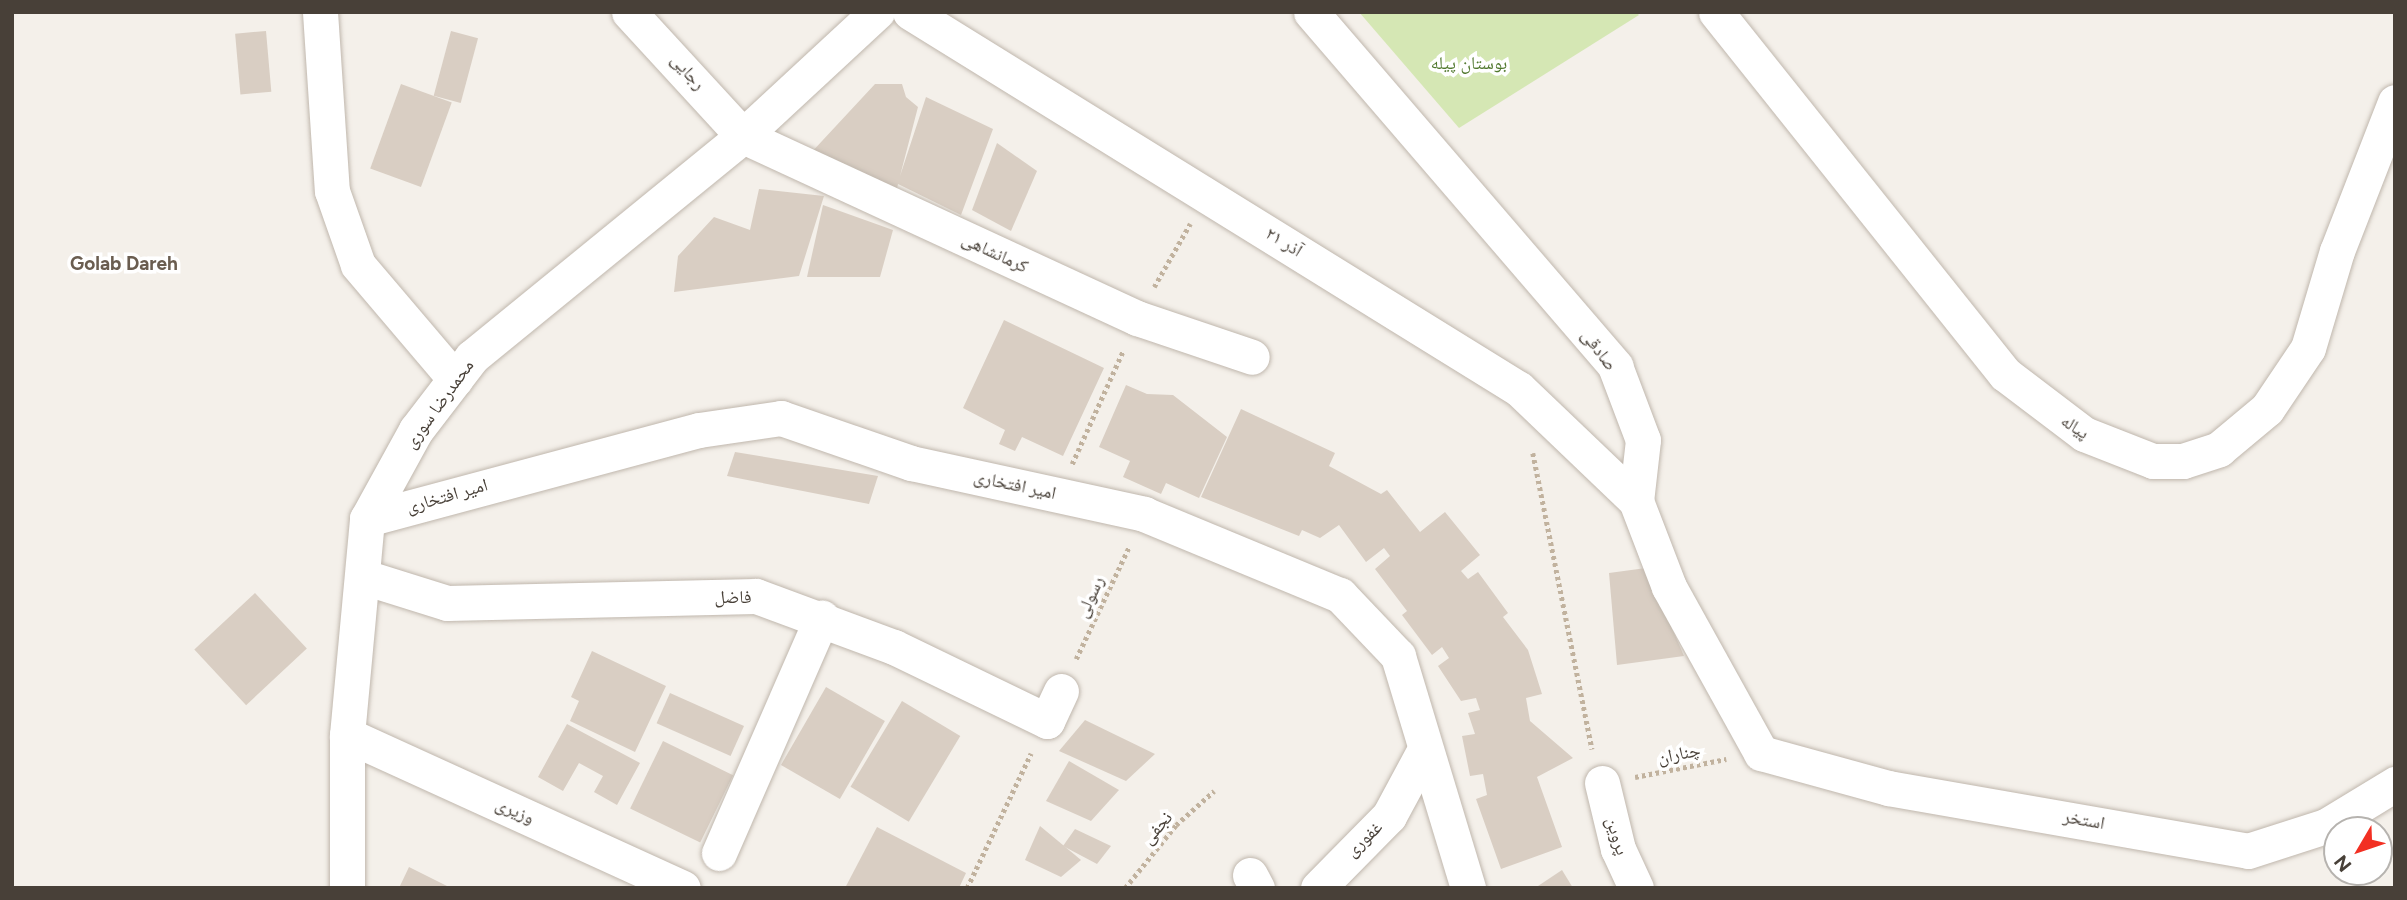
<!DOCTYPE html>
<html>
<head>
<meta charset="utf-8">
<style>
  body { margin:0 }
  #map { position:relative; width:2407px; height:900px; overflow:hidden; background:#f4f0ea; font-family:Figtree,"Noto Naskh Arabic",sans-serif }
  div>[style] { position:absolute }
  .green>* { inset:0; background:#d5e7b4 }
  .building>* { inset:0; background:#d9cec3; transform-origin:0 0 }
  .path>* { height:4.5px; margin-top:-2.25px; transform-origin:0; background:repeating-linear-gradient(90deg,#c1b29e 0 3.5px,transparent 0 7px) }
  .roads { filter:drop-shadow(0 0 2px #c0b7ad) drop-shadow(0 0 2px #c0b7ad) }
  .street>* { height:35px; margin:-17.5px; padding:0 17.5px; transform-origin:17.5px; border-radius:17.5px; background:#fff }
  span { translate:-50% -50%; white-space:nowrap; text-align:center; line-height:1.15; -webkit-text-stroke:7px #fff; paint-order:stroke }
  .park-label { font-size:18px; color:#50782d }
  .street-label { font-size:18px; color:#484038 }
  .neighbourhood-label { font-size:19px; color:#6a5d50; font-weight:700 }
  .frame { position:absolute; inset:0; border:14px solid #484038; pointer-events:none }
  .north { position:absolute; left:2323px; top:816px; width:70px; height:70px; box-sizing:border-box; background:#fff; border:2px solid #b6b3af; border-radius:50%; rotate:231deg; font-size:19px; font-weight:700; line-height:28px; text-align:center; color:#484038 }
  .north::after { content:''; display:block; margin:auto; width:24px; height:32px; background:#f23023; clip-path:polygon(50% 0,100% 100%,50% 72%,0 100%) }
</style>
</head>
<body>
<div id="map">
  <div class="green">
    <i style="clip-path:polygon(1359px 12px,1636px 12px,1639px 15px,1459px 128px)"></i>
  </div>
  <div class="building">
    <i style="left:266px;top:31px;width:61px;height:31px;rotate:85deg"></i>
    <i style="left:451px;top:31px;width:28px;height:67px;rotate:15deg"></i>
    <i style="left:401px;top:84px;width:54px;height:90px;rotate:20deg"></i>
    <i style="clip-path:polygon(875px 84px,902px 84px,906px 97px,918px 107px,900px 176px,926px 97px,993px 129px,961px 215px,898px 184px,896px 193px,809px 155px)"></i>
    <i style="clip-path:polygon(997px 143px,1037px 171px,1011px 231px,972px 210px)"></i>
    <i style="clip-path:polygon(759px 189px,824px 196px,799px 276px,674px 292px,678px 256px,714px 217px,750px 230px)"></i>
    <i style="clip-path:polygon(823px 205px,893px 230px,880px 277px,807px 277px)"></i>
    <i style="clip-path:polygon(1004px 320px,1104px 368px,1063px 456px,1022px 437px,1015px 451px,999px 444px,1005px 430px,963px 408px)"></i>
    <i style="clip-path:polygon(1126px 385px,1147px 394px,1173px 395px,1227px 437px,1199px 498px,1166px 483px,1161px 494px,1123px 477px,1130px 461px,1099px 447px)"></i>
    <i style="clip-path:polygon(1241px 409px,1335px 453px,1329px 466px,1381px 494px,1387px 490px,1420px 532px,1445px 512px,1480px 555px,1461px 571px,1468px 579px,1478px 572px,1508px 613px,1503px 617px,1528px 650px,1542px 694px,1526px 698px,1530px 721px,1573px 758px,1537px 777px,1562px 847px,1501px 869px,1476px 799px,1487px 795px,1483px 774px,1470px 776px,1462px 736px,1475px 734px,1468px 713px,1480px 710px,1476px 698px,1461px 701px,1438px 666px,1449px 658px,1442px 647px,1432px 655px,1402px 615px,1407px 611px,1375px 569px,1390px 556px,1384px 548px,1366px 562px,1339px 525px,1320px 538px,1302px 530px,1299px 536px,1201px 497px)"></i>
    <i style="clip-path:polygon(735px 452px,878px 476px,869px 504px,727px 476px)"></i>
    <i style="clip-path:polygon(1646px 568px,1684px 656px,1617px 665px,1609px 573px)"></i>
    <i style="left:255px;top:593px;width:76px;height:83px;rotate:47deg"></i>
    <i style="clip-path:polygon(592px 651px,666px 686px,635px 752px,570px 721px,579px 701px,571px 697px)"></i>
    <i style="left:826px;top:687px;width:68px;height:90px;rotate:30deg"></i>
    <i style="left:670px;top:693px;width:81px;height:33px;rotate:24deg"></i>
    <i style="left:902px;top:701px;width:68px;height:100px;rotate:31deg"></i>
    <i style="clip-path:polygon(1085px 720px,1155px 754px,1126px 781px,1059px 751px)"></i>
    <i style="clip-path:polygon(567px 724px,640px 763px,617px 805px,594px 792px,603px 776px,579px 763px,563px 791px,538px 777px)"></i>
    <i style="left:663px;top:741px;width:78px;height:75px;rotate:26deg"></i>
    <i style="clip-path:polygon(1069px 761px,1119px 790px,1091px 821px,1046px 801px)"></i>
    <i style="clip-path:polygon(1040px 826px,1081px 860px,1061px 877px,1025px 860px)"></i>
    <i style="clip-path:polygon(877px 827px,966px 873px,959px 888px,845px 888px)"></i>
    <i style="clip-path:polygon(1075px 829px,1111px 846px,1097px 864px,1063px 846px)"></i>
    <i style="clip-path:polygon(409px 867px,451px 888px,399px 888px)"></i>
    <i style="clip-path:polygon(1562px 870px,1573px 888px,1535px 888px)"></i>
  </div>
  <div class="path">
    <i style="left:1154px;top:287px;width:73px;rotate:-60.3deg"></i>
    <i style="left:1533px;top:453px;width:302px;rotate:78.7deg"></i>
    <i style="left:1072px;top:464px;width:124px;rotate:-65.7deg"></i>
    <i style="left:1076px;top:659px;width:124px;rotate:-64.7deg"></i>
    <i style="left:1635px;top:777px;width:93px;rotate:-11.2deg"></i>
    <i style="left:967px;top:888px;width:149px;rotate:-64.6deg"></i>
    <i style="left:1125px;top:888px;width:81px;rotate:-51deg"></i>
    <i style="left:1176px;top:825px;width:51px;rotate:-41.8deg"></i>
  </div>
  <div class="roads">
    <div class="street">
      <i style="left:320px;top:12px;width:179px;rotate:86.2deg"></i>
      <i style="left:332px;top:191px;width:78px;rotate:70.6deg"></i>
      <i style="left:358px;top:265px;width:150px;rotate:49.6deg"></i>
      <i style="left:629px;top:12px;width:168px;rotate:47.4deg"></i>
      <i style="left:743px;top:136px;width:434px;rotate:24.8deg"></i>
      <i style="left:1137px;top:318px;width:121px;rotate:18.7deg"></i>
      <i style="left:910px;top:12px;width:716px;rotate:31.76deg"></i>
      <i style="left:1519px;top:389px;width:162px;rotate:43.7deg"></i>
      <i style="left:1311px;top:12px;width:467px;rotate:49.3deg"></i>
      <i style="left:1615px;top:366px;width:79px;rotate:69.3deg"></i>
      <i style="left:1643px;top:440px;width:61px;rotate:96.5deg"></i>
      <i style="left:1636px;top:501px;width:92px;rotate:69deg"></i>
      <i style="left:1669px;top:587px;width:190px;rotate:61deg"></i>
      <i style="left:1761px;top:753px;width:132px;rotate:15.4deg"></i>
      <i style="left:1888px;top:788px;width:365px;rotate:9.9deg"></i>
      <i style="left:2248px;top:851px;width:82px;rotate:-17.8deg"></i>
      <i style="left:2326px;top:826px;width:81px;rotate:-31.3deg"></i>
      <i style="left:1716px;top:12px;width:463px;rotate:51.4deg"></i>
      <i style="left:2005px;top:374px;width:99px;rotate:37.2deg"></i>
      <i style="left:2084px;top:434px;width:74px;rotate:21.4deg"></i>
      <i style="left:2153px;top:461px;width:30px"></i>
      <i style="left:2183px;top:461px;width:38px;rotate:-18deg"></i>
      <i style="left:2219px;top:449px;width:62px;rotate:-39.8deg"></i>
      <i style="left:2267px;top:409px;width:73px;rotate:-56.1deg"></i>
      <i style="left:2308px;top:348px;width:101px;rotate:-73.4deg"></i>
      <i style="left:2337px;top:251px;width:160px;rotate:-68.7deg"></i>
      <i style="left:367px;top:519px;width:344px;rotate:-15deg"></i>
      <i style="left:699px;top:430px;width:83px;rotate:-8.3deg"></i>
      <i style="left:781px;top:418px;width:138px;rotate:19.1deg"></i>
      <i style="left:911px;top:463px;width:239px;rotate:12.3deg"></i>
      <i style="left:1144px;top:514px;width:212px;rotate:22.5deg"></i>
      <i style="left:1340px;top:595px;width:84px;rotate:46.4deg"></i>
      <i style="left:1398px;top:656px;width:242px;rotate:73.2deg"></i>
      <i style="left:364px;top:577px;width:87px;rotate:17.4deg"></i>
      <i style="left:447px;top:603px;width:309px;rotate:-1.3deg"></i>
      <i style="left:756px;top:596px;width:147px;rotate:20.3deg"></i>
      <i style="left:894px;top:647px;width:170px;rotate:25.8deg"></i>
      <i style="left:1047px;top:721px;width:33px;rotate:-65deg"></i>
      <i style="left:347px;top:735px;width:369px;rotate:24.5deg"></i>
      <i style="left:1602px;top:783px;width:68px;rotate:76.4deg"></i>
      <i style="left:1618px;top:849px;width:43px;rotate:65.2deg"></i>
      <i style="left:719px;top:853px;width:257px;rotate:-66.4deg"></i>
      <i style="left:1250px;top:875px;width:15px;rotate:62deg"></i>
      <i style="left:347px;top:888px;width:153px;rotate:-90deg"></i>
      <i style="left:347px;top:735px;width:217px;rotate:-84.7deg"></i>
      <i style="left:367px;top:519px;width:102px;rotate:-61.2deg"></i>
      <i style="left:416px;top:430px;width:92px;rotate:-52.5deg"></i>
      <i style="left:472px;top:357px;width:350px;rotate:-39.2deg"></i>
      <i style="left:743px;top:136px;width:183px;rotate:-42.8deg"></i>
      <i style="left:1318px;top:888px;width:101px;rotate:-45.4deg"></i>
      <i style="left:1389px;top:816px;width:74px;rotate:-61.7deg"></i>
    </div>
  </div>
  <div class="park-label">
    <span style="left:1469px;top:63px">بوستان پیله</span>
  </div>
  <div class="street-label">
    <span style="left:688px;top:72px;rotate:49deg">رجایی</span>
    <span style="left:1284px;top:242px;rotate:32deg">۲۱ آذر</span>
    <span style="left:995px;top:253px;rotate:25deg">کرمانشاهی</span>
    <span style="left:1599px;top:350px;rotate:53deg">صادقی</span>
    <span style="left:439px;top:404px;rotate:-54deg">محمدرضا سوری</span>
    <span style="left:2075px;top:427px;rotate:33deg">پیاله</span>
    <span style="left:1015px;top:485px;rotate:12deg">امیر افتخاری</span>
    <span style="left:447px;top:496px;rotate:-16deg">امیر افتخاری</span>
    <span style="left:733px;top:597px">فاضل</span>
    <span style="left:1090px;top:597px;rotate:-65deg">رسولی</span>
    <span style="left:1679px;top:754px;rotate:-11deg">چناران</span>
    <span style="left:515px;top:811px;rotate:24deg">وزیری</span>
    <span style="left:2084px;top:820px;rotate:10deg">استخر</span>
    <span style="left:1157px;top:828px;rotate:-49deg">نجفی</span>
    <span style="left:1617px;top:836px;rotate:73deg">پروین</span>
    <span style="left:1364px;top:839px;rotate:-43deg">غفوری</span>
  </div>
  <div class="neighbourhood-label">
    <span style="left:124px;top:264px">Golab Dareh</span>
  </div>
  <div class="frame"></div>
  <div class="north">N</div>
</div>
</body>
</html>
